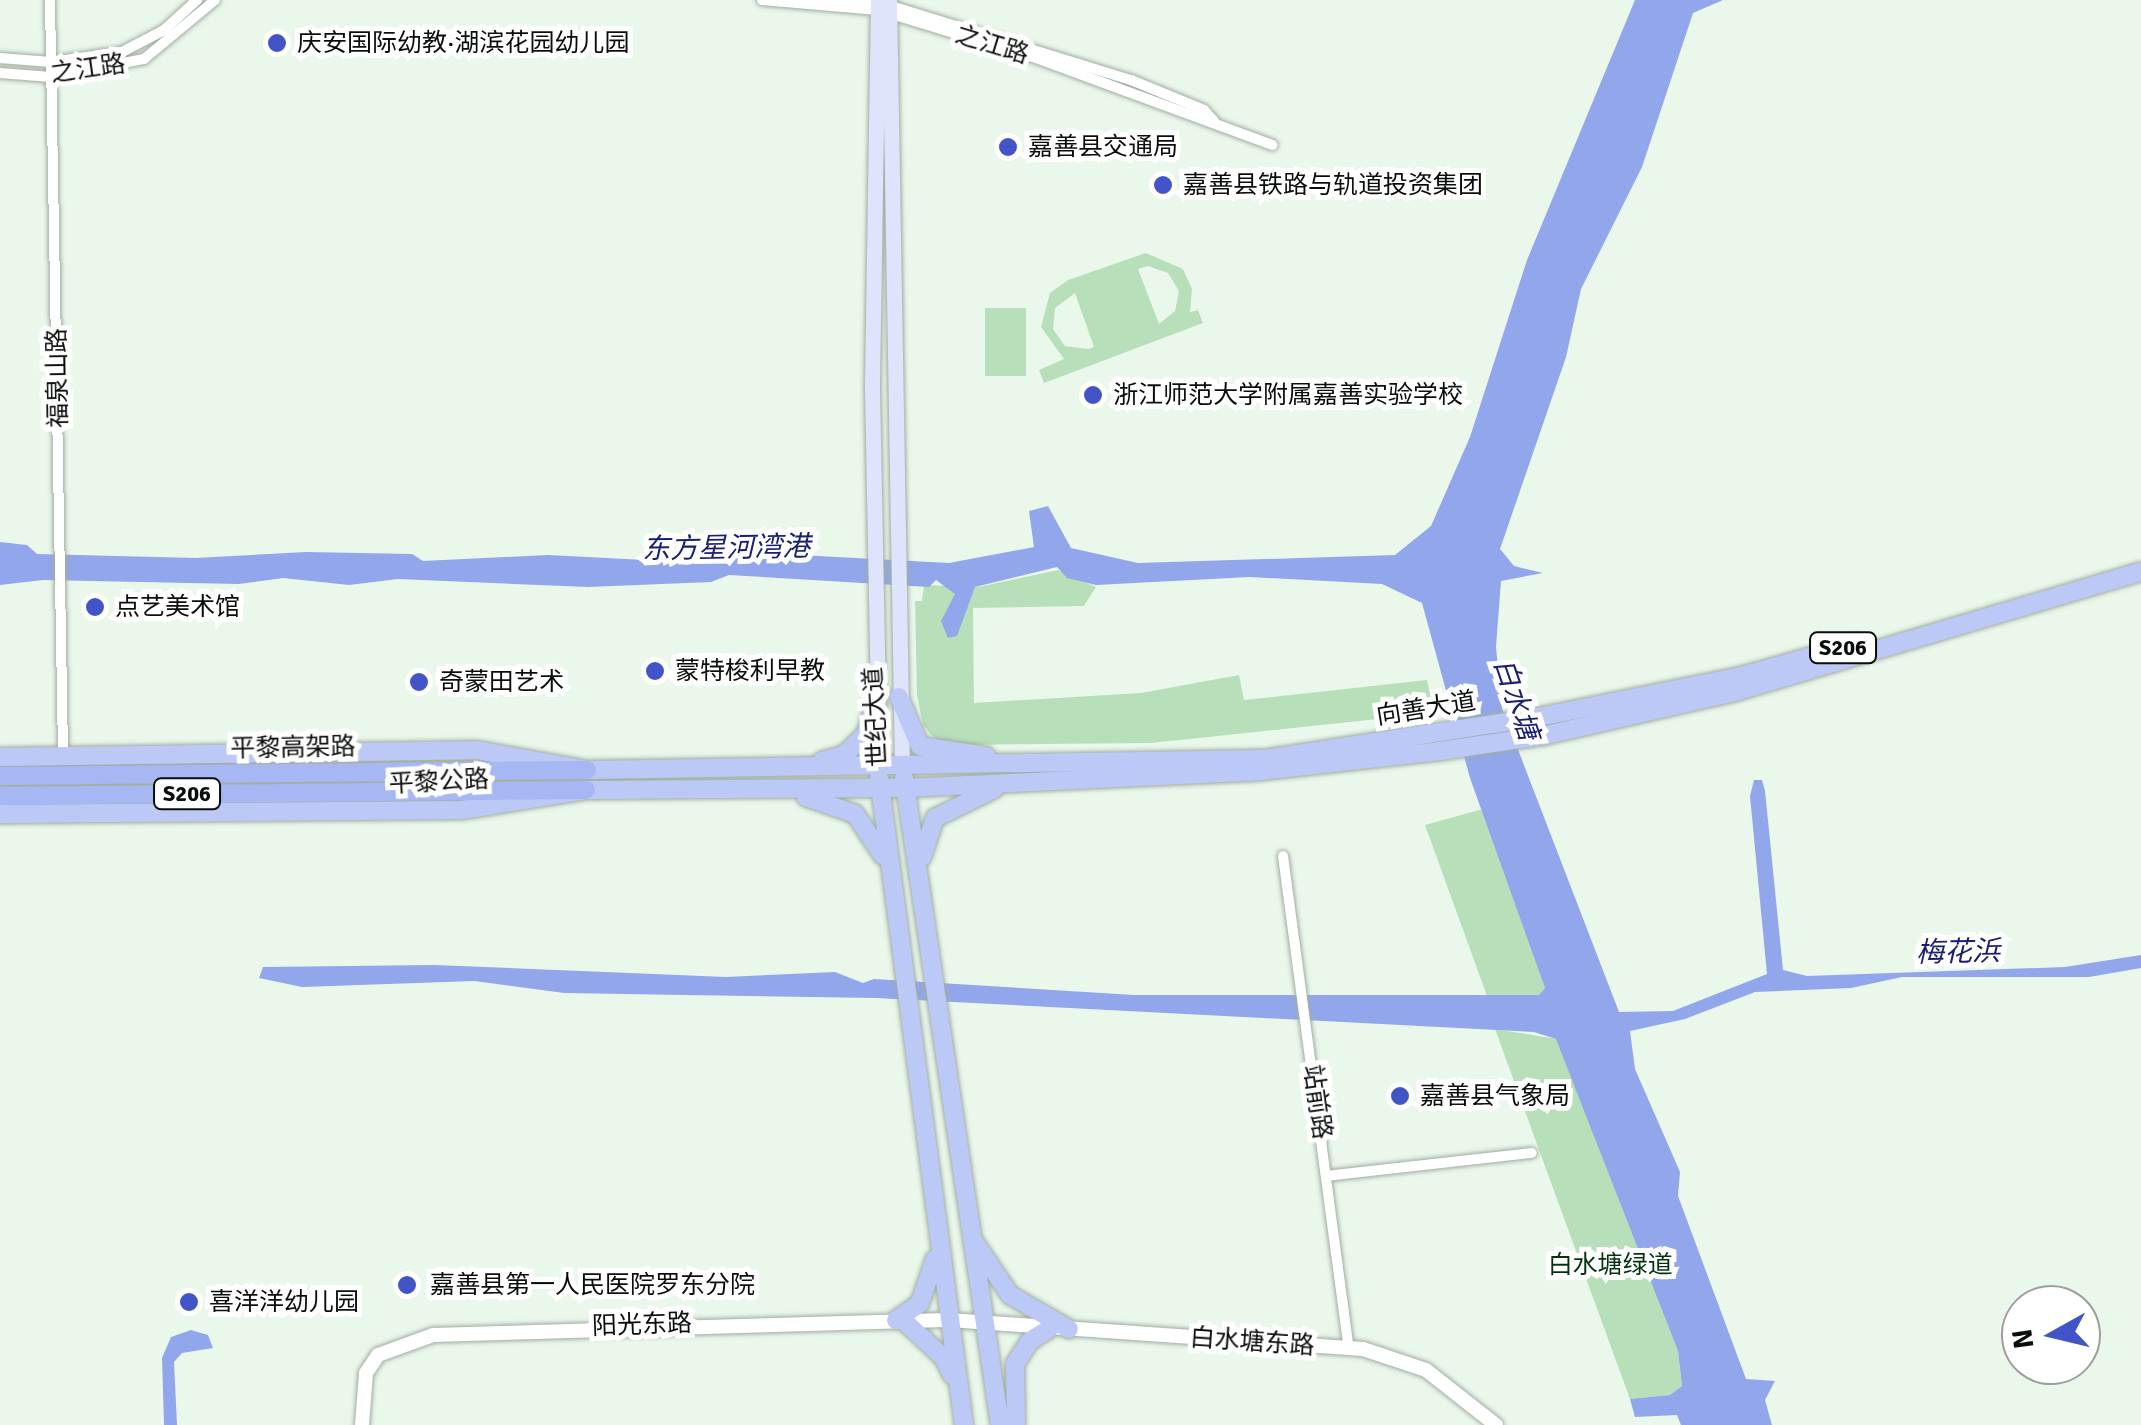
<!DOCTYPE html>
<html>
<head>
<meta charset="utf-8">
<style>
  body { margin:0 }
  #map { position:relative; width:2141px; height:1425px; overflow:hidden; background:#eaf7eb; font-family:Signika,"Noto Sans SC",sans-serif }
  div>[style] { position:absolute }
  .green>* { inset:0; background:#b7e0ba; transform-origin:0 0 }
  .water>* { inset:0; background:#92a6eb }
  .roads { filter:drop-shadow(0 0 2px #a1ada2) drop-shadow(0 0 2px #a1ada2) }
  .minor>* { height:10px; margin:-5px; padding:0 5px; transform-origin:5px; border-radius:5px; background:#fff }
  .tertiary>* { height:14px; margin:-7px; padding:0 7px; transform-origin:7px; border-radius:7px; background:#fff }
  .secondary>* { height:15px; margin:-7.5px; padding:0 7.5px; transform-origin:7.5px; border-radius:7.5px; background:#dde4fb }
  .primary>* { height:18px; margin:-9px; padding:0 9px; transform-origin:9px; border-radius:9px; background:#bcc9f7 }
  .trunk>* { height:18px; margin:-9px; padding:0 9px; transform-origin:9px; border-radius:9px; background:#a6b7f4 }
  .dots>* { width:28px; height:28px; translate:-50% -50%; box-sizing:border-box; border:5px solid #fff; border-radius:50% }
  span { translate:-50% -50%; white-space:nowrap; text-align:center; line-height:1.15; -webkit-text-stroke:10px #fff; paint-order:stroke }
  .shield-label span { padding:2px 8px; background:#fff; border:2px solid; border-radius:8px; -webkit-text-stroke-width:0 }
  .shield-label { font-size:22px; color:#0a0e0a; font-weight:700 }
  .poi-label { font-size:25px; color:#0a0e0a }
  .left { translate:0 -50%; text-align:left }
  .street-label { font-size:25px; color:#0a0e0a }
  .park-label { font-size:25px; color:#04340f }
  .water-label { font-size:28px; color:#19216f; font-style:italic }
  .north { position:absolute; left:2001px; top:1285px; width:100px; height:100px; box-sizing:border-box; background:#fff; border:2px solid #9d9f9d; border-radius:50%; rotate:262deg; font-size:28px; font-weight:700; line-height:40px; text-align:center; color:#0a0e0a }
  .north::after { content:''; display:block; margin:auto; width:35px; height:45px; background:#4154c8; clip-path:polygon(50% 0,100% 100%,50% 72%,0 100%) }
</style>
</head>
<body>
<div id="map">
  <div class="green">
    <i style="clip-path:polygon(evenodd,1146px 253px,1183px 269px,1192px 289px,1190px 312px,1198px 310px,1203px 323px,1044px 383px,1039px 370px,1064px 359px,1041px 327px,1050px 293px,1068px 280px,1146px 253px,1148px 266px,1168px 273px,1179px 291px,1175px 311px,1159px 324px,1138px 269px,1148px 266px,1146px 253px,1075px 293px,1094px 347px,1089px 349px,1065px 346px,1053px 329px,1055px 308px,1075px 293px)"></i>
    <i style="left:985px;top:308px;width:41px;height:68px"></i>
    <i style="clip-path:polygon(1058px 570px,1096px 587px,1084px 606px,973px 608px,974px 703px,1141px 693px,1239px 675px,1244px 700px,1427px 680px,1434px 713px,1151px 743px,947px 745px,931px 735px,923px 725px,917px 695px,915px 601px,922px 601px,924px 585px,978px 587px)"></i>
    <i style="clip-path:polygon(1483px 809px,1545px 988px,1539px 995px,1487px 996px,1425px 825px)"></i>
    <i style="clip-path:polygon(1495px 1029px,1557px 1039px,1678px 1351px,1682px 1386px,1670px 1395px,1630px 1399px)"></i>
  </div>
  <div class="water">
    <i style="clip-path:polygon(1635px 0,1723px 0,1693px 13px,1642px 167px,1581px 289px,1566px 357px,1500px 549px,1514px 566px,1543px 573px,1501px 581px,1496px 647px,1502px 708px,1619px 1012px,1673px 1011px,1767px 974px,1750px 796px,1754px 780px,1762px 780px,1765px 791px,1783px 970px,1807px 976px,2065px 967px,2141px 955px,2141px 968px,2089px 977px,1902px 977px,1851px 988px,1755px 992px,1685px 1019px,1630px 1031px,1635px 1069px,1680px 1172px,1678px 1196px,1746px 1379px,1775px 1381px,1765px 1400px,1772px 1425px,1681px 1425px,1677px 1415px,1635px 1417px,1630px 1399px,1670px 1395px,1682px 1386px,1678px 1351px,1556px 1039px,1534px 1032px,876px 998px,564px 993px,474px 981px,302px 987px,259px 978px,263px 967px,434px 965px,726px 977px,835px 972px,863px 983px,874px 979px,1134px 995px,1539px 995px,1545px 988px,1470px 778px,1422px 603px,1382px 584px,1249px 577px,1096px 585px,1067px 578px,1057px 567px,975px 587px,957px 636px,948px 638px,941px 621px,955px 594px,936px 580px,929px 587px,729px 575px,711px 582px,588px 587px,398px 579px,349px 585px,283px 578px,239px 584px,43px 580px,0 585px,0 542px,27px 545px,37px 554px,196px 558px,306px 552px,412px 554px,423px 561px,548px 555px,664px 561px,708px 550px,949px 563px,1034px 547px,1029px 511px,1048px 506px,1071px 548px,1138px 563px,1395px 555px,1431px 526px,1470px 437px,1527px 260px)"></i>
    <i style="clip-path:polygon(191px 1330px,208px 1335px,213px 1348px,182px 1353px,174px 1362px,177px 1425px,164px 1425px,162px 1358px,171px 1337px)"></i>
  </div>
  <div class="roads">
    <div class="minor">
      <i style="left:50px;top:0;width:756px;rotate:89.01deg"></i>
      <i style="left:762px;top:0;width:116px;rotate:4.9deg"></i>
      <i style="left:878px;top:10px;width:165px;rotate:16.9deg"></i>
      <i style="left:1036px;top:58px;width:252px;rotate:20.2deg"></i>
      <i style="left:823px;top:0;width:55px;rotate:3.1deg"></i>
      <i style="left:888px;top:5px;width:254px;rotate:17.2deg"></i>
      <i style="left:1131px;top:80px;width:79px;rotate:22.3deg"></i>
      <i style="left:1204px;top:110px;width:15px;rotate:48deg"></i>
      <i style="left:0;top:58px;width:51px;rotate:4.5deg"></i>
      <i style="left:51px;top:62px;width:72px;rotate:-8deg"></i>
      <i style="left:122px;top:52px;width:47px;rotate:-27.6deg"></i>
      <i style="left:164px;top:30px;width:45px;rotate:-42.3deg"></i>
      <i style="left:0;top:73px;width:51px;rotate:4.5deg"></i>
      <i style="left:51px;top:77px;width:95px;rotate:-11deg"></i>
      <i style="left:144px;top:59px;width:92px;rotate:-39.7deg"></i>
      <i style="left:1283px;top:856px;width:496px;rotate:82.4deg"></i>
      <i style="left:1326px;top:1176px;width:207px;rotate:-6.4deg"></i>
    </div>
    <div class="tertiary">
      <i style="left:362px;top:1425px;width:52px;rotate:-85.6deg"></i>
      <i style="left:366px;top:1373px;width:22px;rotate:-56deg"></i>
      <i style="left:378px;top:1355px;width:59px;rotate:-20deg"></i>
      <i style="left:433px;top:1335px;width:516px;rotate:-1.67deg"></i>
      <i style="left:949px;top:1320px;width:415px;rotate:4deg"></i>
      <i style="left:1363px;top:1349px;width:66px;rotate:18.4deg"></i>
      <i style="left:1426px;top:1370px;width:89px;rotate:38.2deg"></i>
    </div>
    <div class="secondary">
      <i style="left:878px;top:0;width:389px;rotate:90.9deg"></i>
      <i style="left:872px;top:389px;width:378px;rotate:88.9deg"></i>
      <i style="left:889px;top:0;width:767px;rotate:89.03deg"></i>
    </div>
    <div class="primary">
      <i style="left:899px;top:697px;width:53px;rotate:66.8deg"></i>
      <i style="left:920px;top:746px;width:67px;rotate:8.6deg"></i>
      <i style="left:0;top:757px;width:476px;rotate:-0.8deg"></i>
      <i style="left:476px;top:750px;width:113px;rotate:10.2deg"></i>
      <i style="left:587px;top:770px;width:677px;rotate:-0.93deg"></i>
      <i style="left:1264px;top:759px;width:278px;rotate:-8.7deg"></i>
      <i style="left:1539px;top:717px;width:203px;rotate:-11.4deg"></i>
      <i style="left:1738px;top:677px;width:123px;rotate:-15.6deg"></i>
      <i style="left:822px;top:761px;width:23px;rotate:-15deg"></i>
      <i style="left:844px;top:755px;width:30px;rotate:-44deg"></i>
      <i style="left:866px;top:734px;width:41px;rotate:-74.2deg"></i>
      <i style="left:879px;top:778px;width:653px;rotate:82.52deg"></i>
      <i style="left:904px;top:778px;width:654px;rotate:81.56deg"></i>
      <i style="left:806px;top:797px;width:52px;rotate:19.1deg"></i>
      <i style="left:855px;top:814px;width:50px;rotate:56.3deg"></i>
      <i style="left:0;top:814px;width:462px;rotate:-0.5deg"></i>
      <i style="left:462px;top:810px;width:126px;rotate:-9.2deg"></i>
      <i style="left:586px;top:790px;width:319px;rotate:-0.4deg"></i>
      <i style="left:905px;top:788px;width:355px;rotate:-2.7deg"></i>
      <i style="left:1260px;top:771px;width:181px;rotate:-6.3deg"></i>
      <i style="left:1440px;top:751px;width:103px;rotate:-8.4deg"></i>
      <i style="left:1542px;top:736px;width:201px;rotate:-12.9deg"></i>
      <i style="left:1738px;top:691px;width:420px;rotate:-16.5deg"></i>
      <i style="left:922px;top:857px;width:41px;rotate:-71.6deg"></i>
      <i style="left:935px;top:818px;width:66px;rotate:-26.2deg"></i>
      <i style="left:973px;top:1240px;width:66px;rotate:56.1deg"></i>
      <i style="left:1010px;top:1295px;width:68px;rotate:30deg"></i>
      <i style="left:896px;top:1320px;width:29px;rotate:-35deg"></i>
      <i style="left:920px;top:1303px;width:46px;rotate:-71.2deg"></i>
      <i style="left:903px;top:1320px;width:54px;rotate:42.8deg"></i>
      <i style="left:943px;top:1357px;width:20px;rotate:63deg"></i>
      <i style="left:1016px;top:1425px;width:61px;rotate:-90.9deg"></i>
      <i style="left:1015px;top:1364px;width:27px;rotate:-57deg"></i>
      <i style="left:1030px;top:1341px;width:24px;rotate:-33deg"></i>
    </div>
    <div class="trunk">
      <i style="left:0;top:776px;width:587px;rotate:-0.59deg"></i>
      <i style="left:0;top:796px;width:586px;rotate:-0.59deg"></i>
    </div>
  </div>
  <div class="dots">
    <i style="left:277px;top:43px;background:#4154c8"></i>
    <i style="left:1008px;top:147px;background:#4154c8"></i>
    <i style="left:1163px;top:185px;background:#4154c8"></i>
    <i style="left:1093px;top:395px;background:#4154c8"></i>
    <i style="left:95px;top:607px;background:#4154c8"></i>
    <i style="left:655px;top:671px;background:#4154c8"></i>
    <i style="left:419px;top:682px;background:#4154c8"></i>
    <i style="left:1400px;top:1096px;background:#4154c8"></i>
    <i style="left:407px;top:1285px;background:#4154c8"></i>
    <i style="left:189px;top:1302px;background:#4154c8"></i>
  </div>
  <div class="shield-label">
    <span style="left:1843px;top:648px">S206</span>
    <span style="left:187px;top:794px">S206</span>
  </div>
  <div class="poi-label">
    <span class="left" style="left:297px;top:43px">庆安国际幼教·湖滨花园幼儿园</span>
    <span class="left" style="left:1028px;top:147px">嘉善县交通局</span>
    <span class="left" style="left:1183px;top:185px">嘉善县铁路与轨道投资集团</span>
    <span class="left" style="left:1113px;top:395px">浙江师范大学附属嘉善实验学校</span>
    <span class="left" style="left:115px;top:607px">点艺美术馆</span>
    <span class="left" style="left:675px;top:671px">蒙特梭利早教</span>
    <span class="left" style="left:439px;top:682px">奇蒙田艺术</span>
    <span class="left" style="left:1420px;top:1096px">嘉善县气象局</span>
    <span class="left" style="left:430px;top:1285px">嘉善县第一人民医院罗东分院</span>
    <span class="left" style="left:209px;top:1302px">喜洋洋幼儿园</span>
  </div>
  <div class="street-label">
    <span style="left:992px;top:45px;rotate:17deg">之江路</span>
    <span style="left:88px;top:69px;rotate:-8deg">之江路</span>
    <span style="left:58px;top:378px;rotate:-91deg">福泉山路</span>
    <span style="left:1426px;top:709px;rotate:-9deg">向善大道</span>
    <span style="left:876px;top:717px;rotate:-93deg">世纪大道</span>
    <span style="left:293px;top:748px;rotate:-1deg">平黎高架路</span>
    <span style="left:439px;top:782px;rotate:-3deg">平黎公路</span>
    <span style="left:1317px;top:1102px;rotate:82deg">站前路</span>
    <span style="left:642px;top:1325px;rotate:-2deg">阳光东路</span>
    <span style="left:1252px;top:1342px;rotate:4deg">白水塘东路</span>
  </div>
  <div class="park-label">
    <span style="left:1610px;top:1265px">白水塘绿道</span>
  </div>
  <div class="water-label">
    <span style="left:726px;top:548px;rotate:-1deg">东方星河湾港</span>
    <span style="left:1516px;top:699px;rotate:71deg">白水塘</span>
    <span style="left:1958px;top:952px;rotate:-1deg">梅花浜</span>
  </div>
  <div class="north">N</div>
</div>
</body>
</html>
